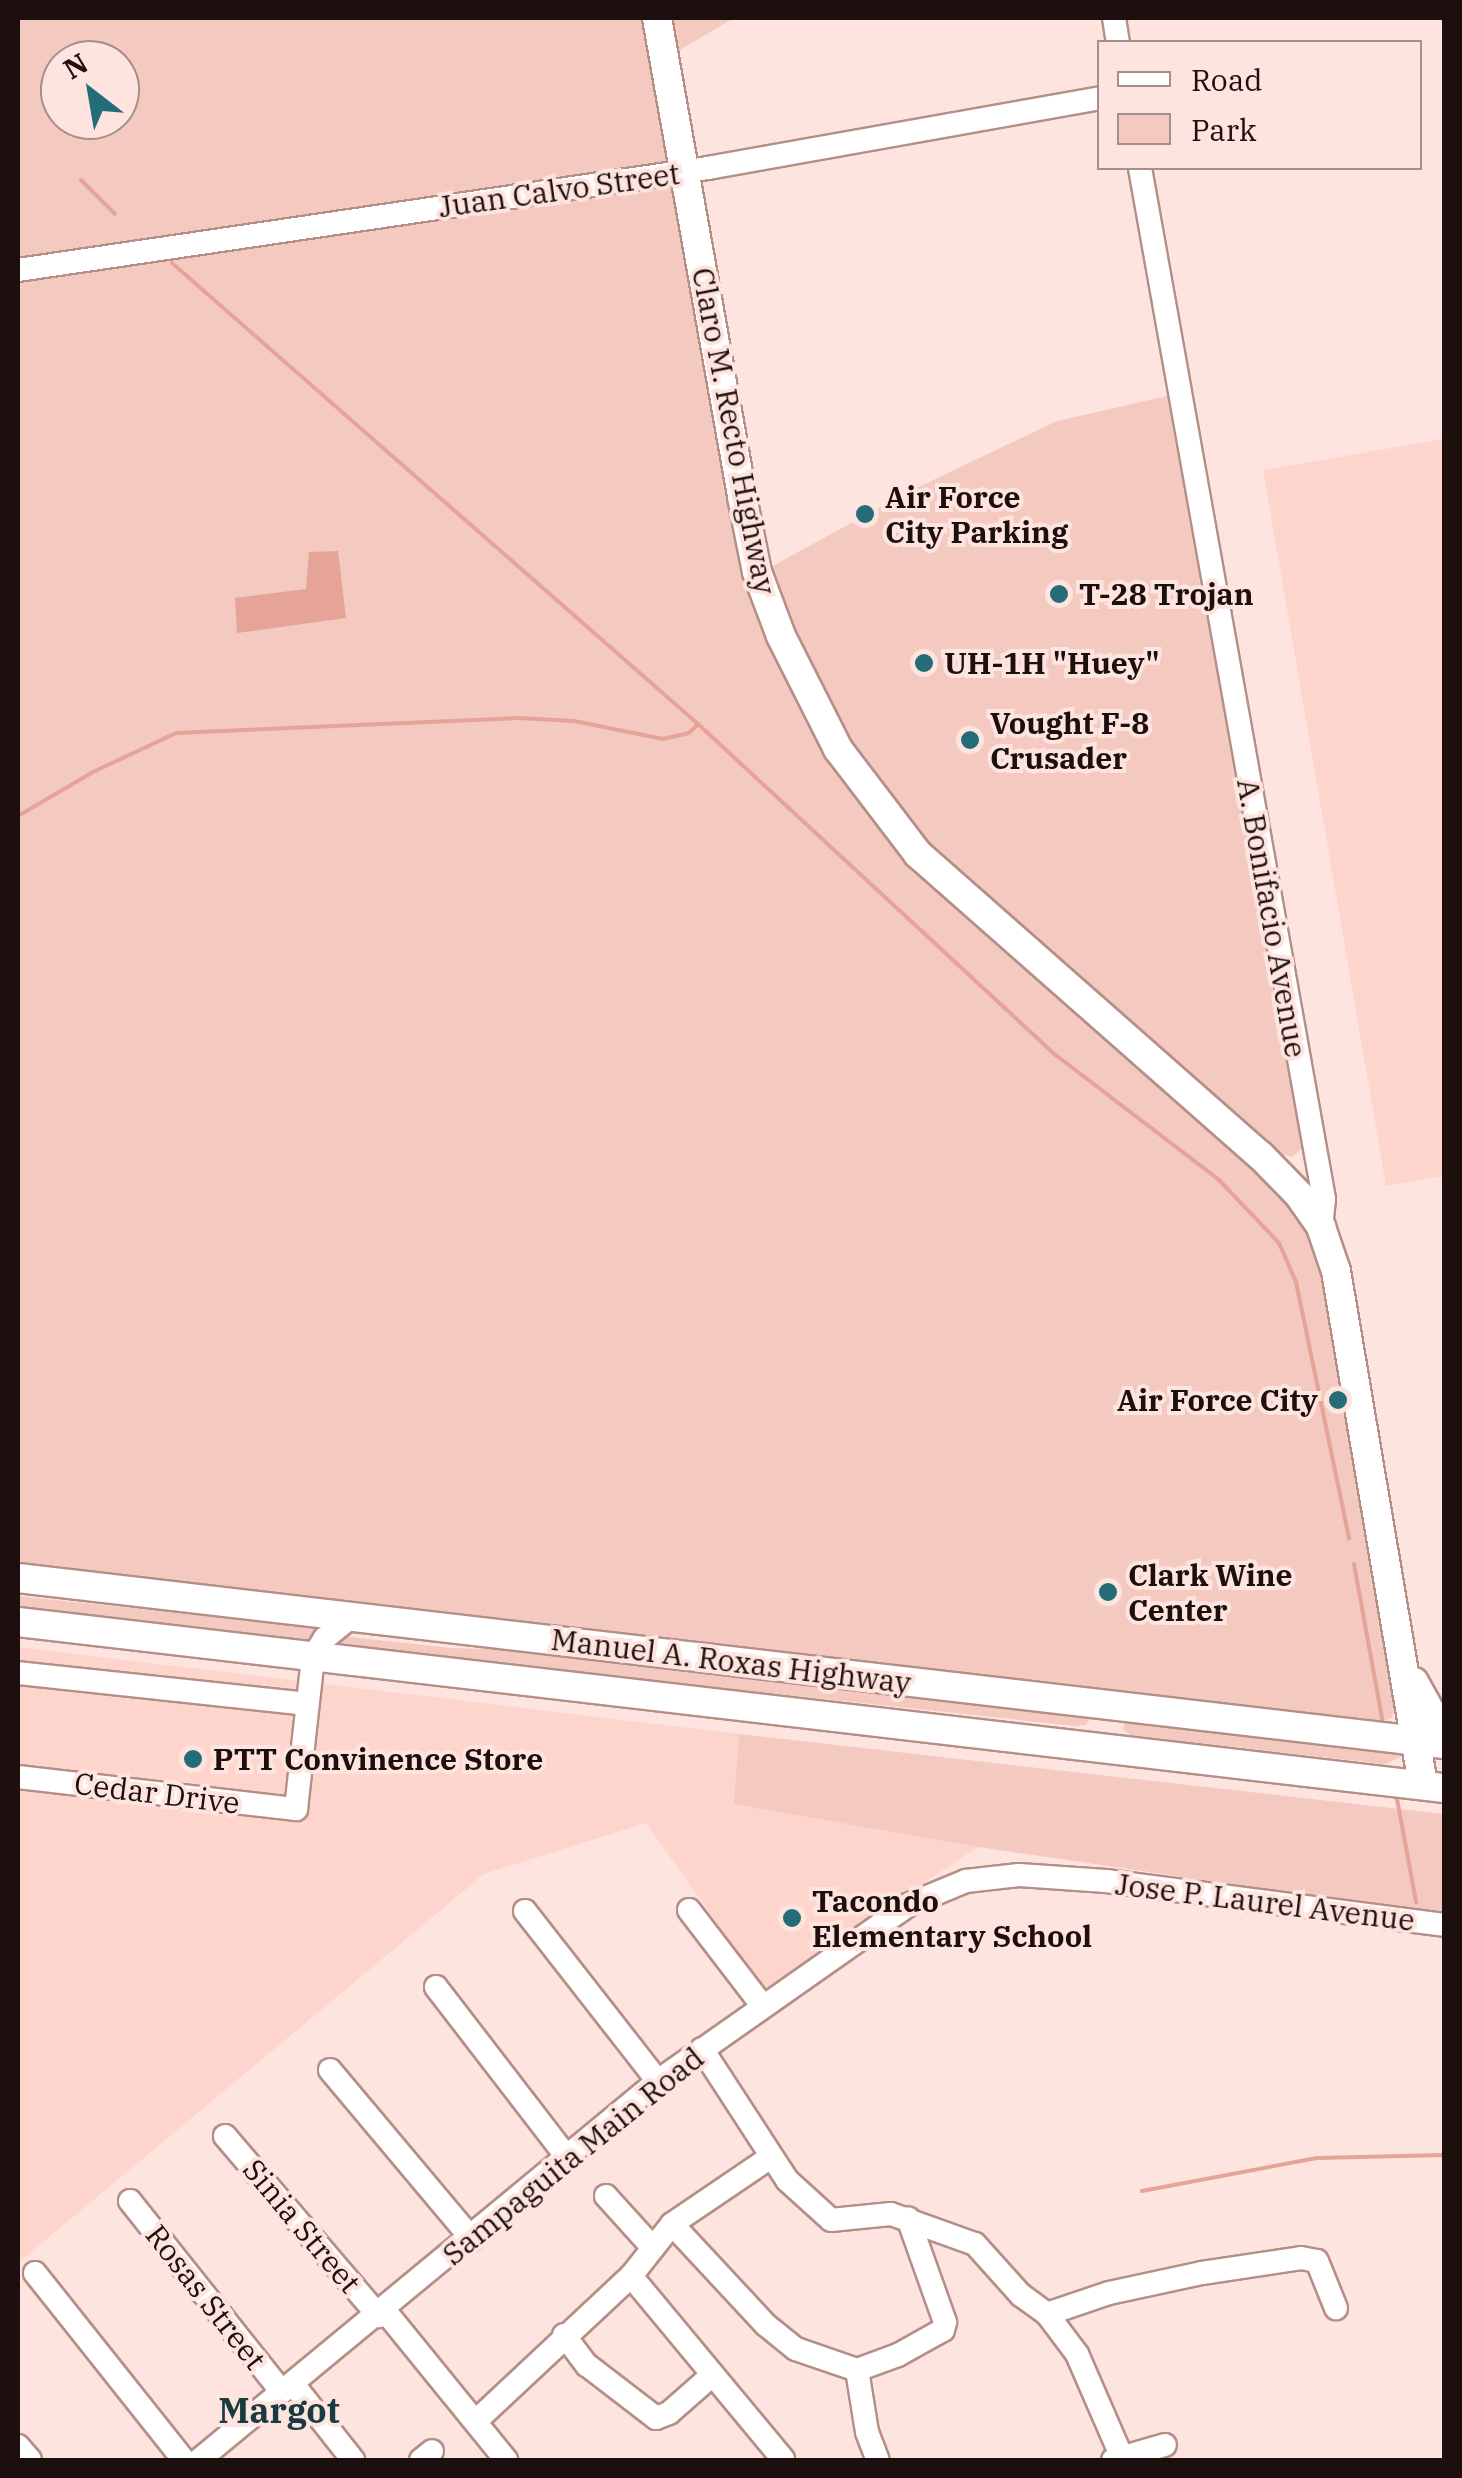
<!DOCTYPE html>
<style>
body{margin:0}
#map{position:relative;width:1462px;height:2478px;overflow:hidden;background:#fee4df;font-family:"IBM Plex Serif",serif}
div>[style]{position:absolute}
.built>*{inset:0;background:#fdd5cd}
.green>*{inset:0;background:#f3c9c0}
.water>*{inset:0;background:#e5a497}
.stream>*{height:4px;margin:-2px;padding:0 2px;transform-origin:2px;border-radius:2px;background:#e5a497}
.roads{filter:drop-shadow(2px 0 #b58f87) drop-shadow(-2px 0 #b58f87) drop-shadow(0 2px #b58f87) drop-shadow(0 -2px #b58f87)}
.minor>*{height:22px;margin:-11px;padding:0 11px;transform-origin:11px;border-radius:11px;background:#fff}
.major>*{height:28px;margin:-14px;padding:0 14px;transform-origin:14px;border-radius:14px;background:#fff}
.dots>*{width:28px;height:28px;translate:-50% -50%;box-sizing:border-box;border:5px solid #fee4df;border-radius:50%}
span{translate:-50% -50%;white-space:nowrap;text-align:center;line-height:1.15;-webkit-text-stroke:8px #fee4df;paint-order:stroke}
.street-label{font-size:30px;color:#1d0f0d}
.poi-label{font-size:30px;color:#1d0f0d;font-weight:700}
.left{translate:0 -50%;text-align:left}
.right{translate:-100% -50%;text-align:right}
.quarter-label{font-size:35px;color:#193a40;font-weight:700}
.frame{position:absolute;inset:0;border:20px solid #1d0f0d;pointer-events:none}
.legend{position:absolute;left:1097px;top:40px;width:325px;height:130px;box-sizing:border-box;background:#fee4df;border:2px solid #a48f8b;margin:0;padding:12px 18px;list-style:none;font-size:30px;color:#1d0f0d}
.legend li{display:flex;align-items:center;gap:20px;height:50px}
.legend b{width:50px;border:2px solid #a48f8b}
.north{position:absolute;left:40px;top:40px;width:100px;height:100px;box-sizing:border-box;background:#fee4df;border:2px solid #a48f8b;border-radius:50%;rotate:329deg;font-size:28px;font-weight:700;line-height:40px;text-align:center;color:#1d0f0d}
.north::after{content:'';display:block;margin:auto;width:35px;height:45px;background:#246c78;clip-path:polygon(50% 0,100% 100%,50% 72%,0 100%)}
</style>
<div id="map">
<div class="built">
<div style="clip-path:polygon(1444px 439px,1444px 1176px,1386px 1186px,1263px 470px)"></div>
<div style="clip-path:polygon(18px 1647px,739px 1734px,735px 1804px,978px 1847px,764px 1989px,646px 1823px,484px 1874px,18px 2263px)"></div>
</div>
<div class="green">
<div style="clip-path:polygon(evenodd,18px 18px,642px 18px,734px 510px,847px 776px,1276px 1184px,1310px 1231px,1324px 1271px,1370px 1571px,1396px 1701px,1392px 1718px,1379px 1722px,18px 1563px,18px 18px,60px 60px,120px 60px,120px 120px,60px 120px,60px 60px)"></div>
<div style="clip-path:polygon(667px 18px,734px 18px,673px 54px)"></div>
<div style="clip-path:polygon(1167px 396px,1302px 1134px,1301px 1149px,1292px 1157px,1272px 1152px,947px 866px,870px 772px,815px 683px,771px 567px,904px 494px,1057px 421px)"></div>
<div style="clip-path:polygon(18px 1596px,306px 1627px,319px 1631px,312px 1644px,18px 1613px)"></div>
<div style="clip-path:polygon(341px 1636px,451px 1648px,523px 1650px,1089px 1715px,1090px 1719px,1086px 1725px,1075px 1726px,342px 1647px,336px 1643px)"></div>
<div style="clip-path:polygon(1125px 1721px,1399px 1751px,1403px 1756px,1385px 1764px,1130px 1735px,1123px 1729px)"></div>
<div style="clip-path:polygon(739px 1734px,1444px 1814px,1444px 1915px,978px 1847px,734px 1804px)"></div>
</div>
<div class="water">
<div style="clip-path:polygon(338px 551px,346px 618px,237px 633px,235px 598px,306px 589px,309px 552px)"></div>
</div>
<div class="stream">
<div style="left:81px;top:180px;width:48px;rotate:45deg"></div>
<div style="left:172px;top:263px;width:699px;rotate:41.23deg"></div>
<div style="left:18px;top:816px;width:89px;rotate:-30.3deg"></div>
<div style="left:95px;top:771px;width:89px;rotate:-25.1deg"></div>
<div style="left:176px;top:733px;width:343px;rotate:-2.5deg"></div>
<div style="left:519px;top:718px;width:55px;rotate:3.1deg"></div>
<div style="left:574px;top:721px;width:91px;rotate:11.4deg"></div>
<div style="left:663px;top:739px;width:27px;rotate:-13deg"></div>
<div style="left:689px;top:733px;width:13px;rotate:-45deg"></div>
<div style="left:698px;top:724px;width:489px;rotate:42.8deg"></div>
<div style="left:1057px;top:1056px;width:204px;rotate:37.4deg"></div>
<div style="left:1219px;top:1180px;width:87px;rotate:46.4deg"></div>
<div style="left:1279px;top:1243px;width:43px;rotate:66.4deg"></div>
<div style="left:1296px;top:1282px;width:262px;rotate:78.3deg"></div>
<div style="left:1354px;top:1564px;width:163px;rotate:79.7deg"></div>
<div style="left:1397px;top:1799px;width:105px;rotate:79.5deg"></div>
<div style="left:1142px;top:2191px;width:178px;rotate:-10.7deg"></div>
<div style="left:1317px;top:2158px;width:127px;rotate:-1.4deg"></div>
</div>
<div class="roads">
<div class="minor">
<div style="left:1114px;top:18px;width:24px;rotate:81deg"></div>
<div style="left:1140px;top:168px;width:1047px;rotate:79.88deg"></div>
<div style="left:1324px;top:1199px;width:28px;rotate:96deg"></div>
<div style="left:18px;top:270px;width:697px;rotate:-8.41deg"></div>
<div style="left:708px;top:168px;width:398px;rotate:-10.1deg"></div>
<div style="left:18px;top:1673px;width:290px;rotate:6.1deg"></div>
<div style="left:18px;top:1777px;width:280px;rotate:6.6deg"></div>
<div style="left:296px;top:1809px;width:153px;rotate:-83.6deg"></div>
<div style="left:313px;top:1657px;width:22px;rotate:-58deg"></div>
<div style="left:325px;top:1638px;width:33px;rotate:-39deg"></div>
<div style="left:689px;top:1910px;width:120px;rotate:52.5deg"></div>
<div style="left:525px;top:1911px;width:216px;rotate:52deg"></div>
<div style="left:436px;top:1987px;width:215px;rotate:52.4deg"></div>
<div style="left:702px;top:2049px;width:156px;rotate:57deg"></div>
<div style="left:787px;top:2180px;width:59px;rotate:42.3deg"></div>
<div style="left:831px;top:2220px;width:60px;rotate:-5.7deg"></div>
<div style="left:891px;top:2214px;width:89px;rotate:19.7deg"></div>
<div style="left:975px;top:2244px;width:69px;rotate:48deg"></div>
<div style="left:1021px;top:2295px;width:32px;rotate:36deg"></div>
<div style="left:1047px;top:2314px;width:50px;rotate:53.1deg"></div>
<div style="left:1077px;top:2354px;width:110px;rotate:66.5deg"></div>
<div style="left:330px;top:2070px;width:221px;rotate:50deg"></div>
<div style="left:225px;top:2136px;width:237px;rotate:49.5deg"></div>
<div style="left:606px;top:2196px;width:70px;rotate:47.9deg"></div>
<div style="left:130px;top:2201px;width:244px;rotate:51.5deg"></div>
<div style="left:672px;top:2224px;width:138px;rotate:47.1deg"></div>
<div style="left:766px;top:2325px;width:38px;rotate:39deg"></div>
<div style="left:796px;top:2349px;width:65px;rotate:19deg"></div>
<div style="left:857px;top:2370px;width:44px;rotate:-20.1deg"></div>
<div style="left:898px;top:2355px;width:51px;rotate:-29.1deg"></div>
<div style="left:943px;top:2330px;width:8px;rotate:-76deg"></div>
<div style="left:945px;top:2322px;width:110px;rotate:-109.6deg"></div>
<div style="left:35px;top:2273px;width:239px;rotate:51.5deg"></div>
<div style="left:631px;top:2276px;width:238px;rotate:50.3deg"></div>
<div style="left:385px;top:2311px;width:192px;rotate:50.9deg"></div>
<div style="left:1047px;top:2314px;width:65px;rotate:-18.7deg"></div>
<div style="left:1109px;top:2293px;width:95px;rotate:-12.1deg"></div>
<div style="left:1202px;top:2273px;width:100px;rotate:-8.6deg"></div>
<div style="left:1301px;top:2258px;width:16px;rotate:11deg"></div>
<div style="left:1317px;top:2261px;width:51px;rotate:68deg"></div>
<div style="left:564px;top:2335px;width:38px;rotate:53deg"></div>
<div style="left:587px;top:2365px;width:87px;rotate:37.5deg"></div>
<div style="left:656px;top:2418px;width:14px;rotate:-21deg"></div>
<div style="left:669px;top:2413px;width:55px;rotate:-41.3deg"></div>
<div style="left:857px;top:2370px;width:63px;rotate:80.8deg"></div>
<div style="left:867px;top:2432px;width:30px;rotate:69deg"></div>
<div style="left:293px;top:2384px;width:97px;rotate:51.7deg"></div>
<div style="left:476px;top:2421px;width:212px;rotate:-43.1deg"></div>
<div style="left:631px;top:2276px;width:66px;rotate:-51.7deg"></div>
<div style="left:672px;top:2224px;width:120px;rotate:-34.1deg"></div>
<div style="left:18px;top:2446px;width:18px;rotate:49deg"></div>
<div style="left:199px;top:2460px;width:595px;rotate:-39.55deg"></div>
<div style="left:658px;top:2081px;width:306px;rotate:-35.1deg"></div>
<div style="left:908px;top:1905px;width:63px;rotate:-22.5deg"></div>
<div style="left:966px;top:1881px;width:53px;rotate:-6.5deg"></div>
<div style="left:1019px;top:1875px;width:87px;rotate:3.9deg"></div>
<div style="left:1106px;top:1881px;width:341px;rotate:7.4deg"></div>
<div style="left:421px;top:2460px;width:14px;rotate:-39deg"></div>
<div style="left:1113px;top:2460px;width:54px;rotate:-16.1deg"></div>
</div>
<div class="major">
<div style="left:657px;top:18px;width:486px;rotate:79.9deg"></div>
<div style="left:742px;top:497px;width:76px;rotate:78.7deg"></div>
<div style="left:757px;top:572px;width:68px;rotate:69.4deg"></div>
<div style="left:781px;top:636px;width:127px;rotate:63.2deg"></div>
<div style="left:838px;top:749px;width:132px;rotate:52.7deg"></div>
<div style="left:918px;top:854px;width:456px;rotate:41.4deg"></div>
<div style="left:1260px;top:1155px;width:56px;rotate:45.7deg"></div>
<div style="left:1299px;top:1195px;width:39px;rotate:55deg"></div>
<div style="left:1321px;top:1227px;width:46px;rotate:71.2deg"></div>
<div style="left:1336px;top:1271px;width:521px;rotate:80.39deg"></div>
<div style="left:18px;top:1578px;width:1436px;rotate:6.64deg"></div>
<div style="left:18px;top:1622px;width:1436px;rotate:6.64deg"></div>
<div style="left:1414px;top:1682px;width:37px;rotate:61deg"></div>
<div style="left:1432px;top:1714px;width:17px;rotate:45deg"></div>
</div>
</div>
<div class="dots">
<div style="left:865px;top:514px;background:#246c78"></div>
<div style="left:1059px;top:594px;background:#246c78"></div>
<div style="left:924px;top:663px;background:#246c78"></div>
<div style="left:970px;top:740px;background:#246c78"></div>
<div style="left:1338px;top:1400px;background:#246c78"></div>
<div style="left:1108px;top:1592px;background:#246c78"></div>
<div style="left:193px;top:1759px;background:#246c78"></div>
<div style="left:792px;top:1918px;background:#246c78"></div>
</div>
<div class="street-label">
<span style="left:559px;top:190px;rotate:-8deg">Juan Calvo Street</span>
<span style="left:734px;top:431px;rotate:79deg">Claro M. Recto Highway</span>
<span style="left:1272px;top:918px;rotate:80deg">A. Bonifacio Avenue</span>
<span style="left:731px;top:1661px;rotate:7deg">Manuel A. Roxas Highway</span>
<span style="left:157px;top:1793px;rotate:7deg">Cedar Drive</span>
<span style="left:1265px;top:1902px;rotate:7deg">Jose P. Laurel Avenue</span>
<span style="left:573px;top:2156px;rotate:-39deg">Sampaguita Main Road</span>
<span style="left:302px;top:2226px;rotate:50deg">Sinia Street</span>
<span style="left:206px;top:2297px;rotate:52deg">Rosas Street</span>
</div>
<div class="poi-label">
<span class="left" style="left:885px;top:514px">Air Force<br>City Parking</span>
<span class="left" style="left:1079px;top:594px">T-28 Trojan</span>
<span class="left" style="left:944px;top:663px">UH-1H "Huey"</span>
<span class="left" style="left:990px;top:740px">Vought F-8<br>Crusader</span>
<span class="right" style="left:1318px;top:1400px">Air Force City</span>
<span class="left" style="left:1128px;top:1592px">Clark Wine<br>Center</span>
<span class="left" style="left:213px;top:1759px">PTT Convinence Store</span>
<span class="left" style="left:812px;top:1918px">Tacondo<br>Elementary School</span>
</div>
<div class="quarter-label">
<span style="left:279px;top:2410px">Margot</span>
</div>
<div class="frame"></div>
<ul class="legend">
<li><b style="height:12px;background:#fff"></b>Road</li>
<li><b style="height:28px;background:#f3c9c0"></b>Park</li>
</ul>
<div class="north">N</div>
</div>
